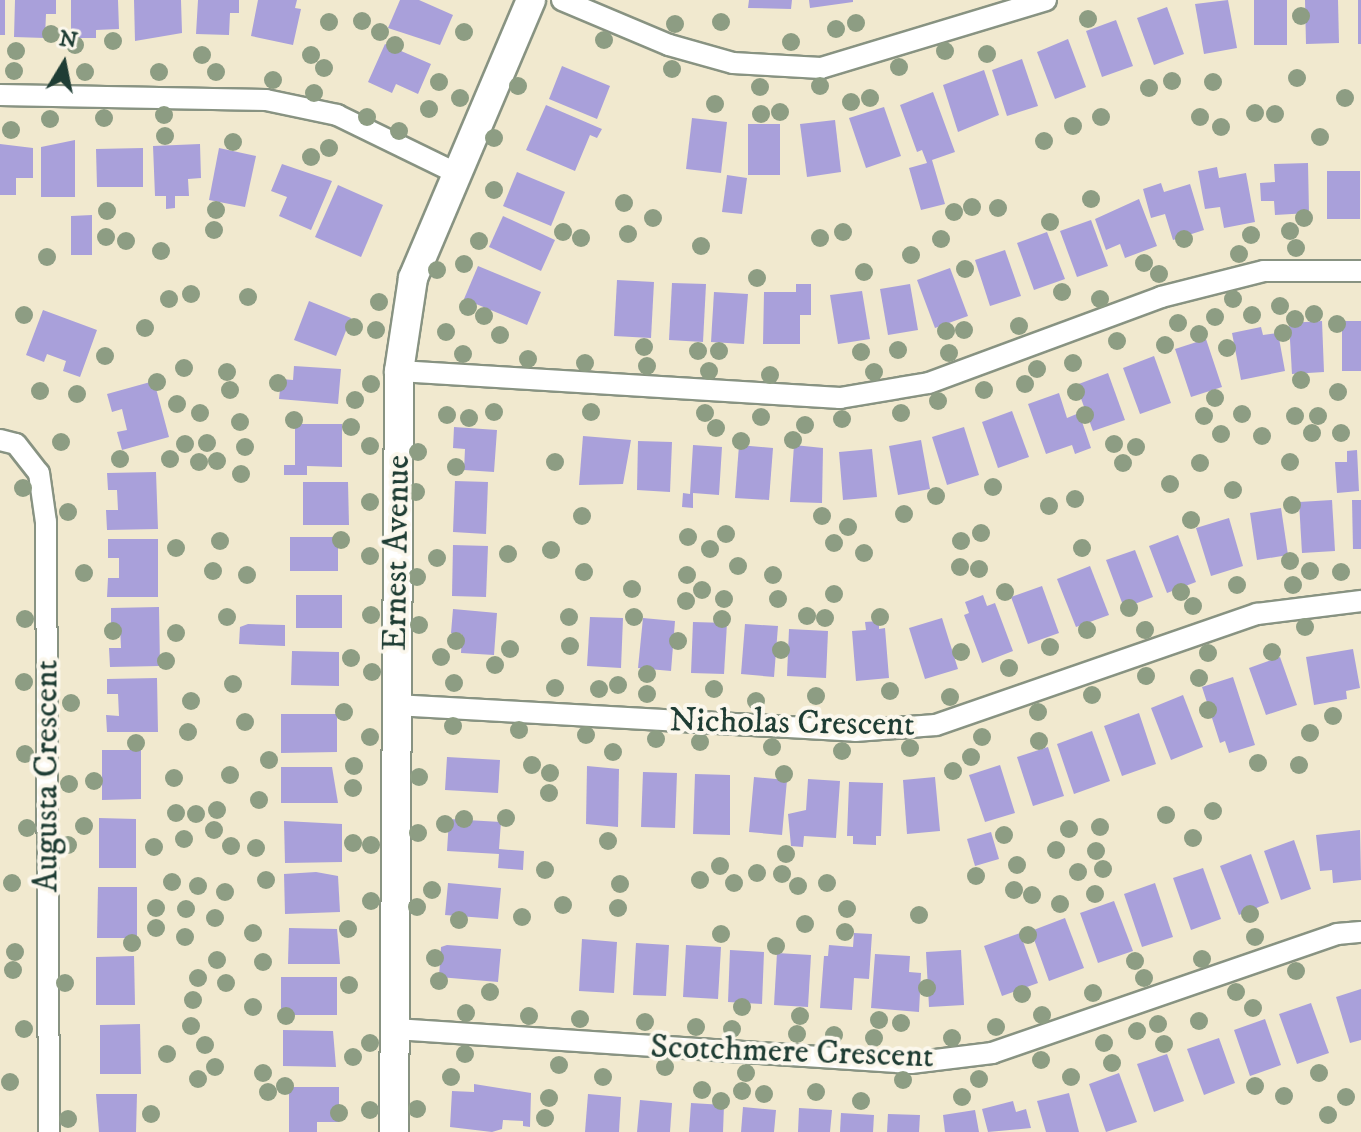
<!DOCTYPE html>
<style>
body{margin:0}
#map{position:relative;width:1361px;height:1132px;overflow:hidden;background:#f1e9cf;font-family:"IM FELL DW Pica",serif}
div>[style]{position:absolute}
.building>*{inset:0;background:#a9a0da}
.roads{filter:drop-shadow(2px 0 #889382) drop-shadow(-2px 0 #889382) drop-shadow(0 2px #889382) drop-shadow(0 -2px #889382)}
.street>*{height:20px;margin:-10px;padding:0 10px;transform-origin:10px;border-radius:10px;background:#fff}
.secondary>*{height:28px;margin:-14px;padding:0 14px;transform-origin:14px;border-radius:14px;background:#fff}
.trees>*{width:18px;height:18px;margin:-9px;border-radius:50%;background:#8d9d83}
span{translate:-50% -50%;white-space:nowrap;text-align:center;line-height:1.15;-webkit-text-stroke:8px #fbf7ec;paint-order:stroke}
.street-label{font-size:34px;color:#1f3d34}
.north{position:absolute;left:24px;top:24px;width:80px;height:80px;-webkit-text-stroke:6px #fbf7ec;paint-order:stroke;rotate:10deg;font-size:22px;font-weight:700;line-height:32px;text-align:center;color:#1f3d34}
.north::after{content:'';display:block;margin:auto;width:28px;height:36px;background:#1f3d34;clip-path:polygon(50% 0,100% 100%,50% 72%,0 100%)}
</style>
<div id="map">
<div class="building">
<div style="clip-path:polygon(0 0,5px 0,5px 35px,0 35px)"></div>
<div style="clip-path:polygon(15px 0,56px 0,56px 14px,46px 14px,45px 38px,14px 37px)"></div>
<div style="clip-path:polygon(71px 0,118px 0,119px 29px,96px 30px,96px 38px,71px 38px)"></div>
<div style="clip-path:polygon(134px 0,181px 0,182px 33px,135px 41px)"></div>
<div style="clip-path:polygon(198px 0,239px 0,239px 13px,230px 13px,229px 35px,196px 34px)"></div>
<div style="clip-path:polygon(258px 0,297px 0,295px 8px,301px 9px,293px 45px,251px 36px)"></div>
<div style="clip-path:polygon(400px 0,419px 0,453px 15px,440px 45px,388px 28px)"></div>
<div style="clip-path:polygon(749px 0,792px 0,791px 9px,748px 8px)"></div>
<div style="clip-path:polygon(809px 0,853px 0,853px 2px,810px 8px)"></div>
<div style="clip-path:polygon(1228px 0,1237px 48px,1204px 54px,1195px 4px)"></div>
<div style="clip-path:polygon(1254px 0,1287px 0,1287px 45px,1254px 45px)"></div>
<div style="clip-path:polygon(1305px 0,1338px 0,1339px 43px,1306px 44px)"></div>
<div style="clip-path:polygon(1358px 0,1361px 0,1361px 44px,1358px 44px)"></div>
<div style="clip-path:polygon(1167px 7px,1184px 54px,1154px 65px,1137px 18px)"></div>
<div style="clip-path:polygon(1116px 20px,1133px 66px,1102px 77px,1086px 31px)"></div>
<div style="clip-path:polygon(1068px 39px,1086px 87px,1055px 99px,1037px 52px)"></div>
<div style="clip-path:polygon(385px 44px,431px 64px,418px 94px,396px 84px,392px 93px,368px 82px)"></div>
<div style="clip-path:polygon(1022px 59px,1038px 106px,1007px 116px,992px 70px)"></div>
<div style="clip-path:polygon(562px 66px,610px 86px,597px 119px,549px 99px)"></div>
<div style="clip-path:polygon(984px 70px,999px 115px,958px 132px,943px 85px)"></div>
<div style="clip-path:polygon(933px 92px,955px 152px,932px 160px,945px 204px,921px 210px,909px 168px,927px 163px,922px 150px,917px 152px,900px 105px)"></div>
<div style="clip-path:polygon(546px 105px,602px 129px,597px 138px,590px 135px,575px 171px,526px 150px)"></div>
<div style="clip-path:polygon(884px 107px,901px 156px,866px 168px,849px 118px)"></div>
<div style="clip-path:polygon(692px 118px,727px 122px,721px 173px,686px 169px)"></div>
<div style="clip-path:polygon(835px 120px,841px 172px,807px 177px,800px 124px)"></div>
<div style="clip-path:polygon(748px 124px,780px 124px,780px 175px,748px 175px)"></div>
<div style="clip-path:polygon(75px 140px,75px 197px,41px 197px,41px 147px)"></div>
<div style="clip-path:polygon(0 144px,33px 148px,33px 178px,16px 178px,16px 195px,0 195px)"></div>
<div style="clip-path:polygon(200px 144px,201px 178px,188px 179px,189px 196px,175px 196px,175px 208px,166px 209px,166px 196px,155px 196px,153px 146px)"></div>
<div style="clip-path:polygon(143px 148px,143px 187px,97px 187px,96px 149px)"></div>
<div style="clip-path:polygon(219px 148px,256px 156px,245px 207px,209px 200px)"></div>
<div style="clip-path:polygon(1308px 163px,1309px 213px,1275px 215px,1274px 201px,1261px 201px,1260px 183px,1275px 182px,1274px 164px)"></div>
<div style="clip-path:polygon(282px 164px,332px 181px,311px 230px,279px 216px,287px 197px,271px 191px)"></div>
<div style="clip-path:polygon(1217px 167px,1219px 178px,1246px 173px,1255px 222px,1224px 228px,1220px 207px,1205px 209px,1198px 171px)"></div>
<div style="clip-path:polygon(1327px 171px,1360px 171px,1360px 219px,1327px 219px)"></div>
<div style="clip-path:polygon(517px 172px,565px 192px,551px 226px,503px 206px)"></div>
<div style="clip-path:polygon(727px 175px,747px 178px,742px 214px,722px 212px)"></div>
<div style="clip-path:polygon(1161px 183px,1164px 192px,1190px 184px,1204px 230px,1173px 240px,1165px 214px,1151px 218px,1143px 189px)"></div>
<div style="clip-path:polygon(338px 185px,383px 205px,361px 257px,315px 237px)"></div>
<div style="clip-path:polygon(1139px 199px,1157px 246px,1125px 258px,1120px 244px,1106px 250px,1095px 219px)"></div>
<div style="clip-path:polygon(92px 215px,92px 255px,71px 255px,71px 216px)"></div>
<div style="clip-path:polygon(503px 216px,555px 240px,541px 271px,489px 247px)"></div>
<div style="clip-path:polygon(1091px 220px,1108px 266px,1077px 277px,1060px 231px)"></div>
<div style="clip-path:polygon(1047px 232px,1065px 279px,1034px 290px,1017px 243px)"></div>
<div style="clip-path:polygon(1005px 250px,1021px 296px,990px 306px,975px 260px)"></div>
<div style="clip-path:polygon(478px 266px,541px 292px,527px 325px,464px 299px)"></div>
<div style="clip-path:polygon(950px 268px,968px 316px,935px 328px,917px 280px)"></div>
<div style="clip-path:polygon(617px 280px,654px 282px,651px 338px,614px 336px)"></div>
<div style="clip-path:polygon(672px 283px,706px 284px,703px 342px,669px 340px)"></div>
<div style="clip-path:polygon(796px 284px,811px 284px,811px 315px,800px 315px,800px 344px,763px 344px,764px 292px,796px 292px)"></div>
<div style="clip-path:polygon(910px 284px,918px 330px,888px 335px,880px 289px)"></div>
<div style="clip-path:polygon(862px 291px,870px 339px,838px 344px,830px 295px)"></div>
<div style="clip-path:polygon(714px 292px,748px 294px,744px 344px,711px 342px)"></div>
<div style="clip-path:polygon(309px 301px,351px 318px,336px 356px,294px 340px)"></div>
<div style="clip-path:polygon(43px 310px,97px 330px,80px 377px,63px 371px,66px 361px,47px 354px,44px 362px,26px 355px)"></div>
<div style="clip-path:polygon(1322px 321px,1324px 372px,1292px 374px,1289px 323px)"></div>
<div style="clip-path:polygon(1342px 321px,1361px 321px,1361px 371px,1342px 371px)"></div>
<div style="clip-path:polygon(1261px 327px,1263px 335px,1278px 333px,1285px 371px,1241px 380px,1232px 333px)"></div>
<div style="clip-path:polygon(1206px 339px,1222px 387px,1191px 397px,1175px 349px)"></div>
<div style="clip-path:polygon(1154px 356px,1171px 403px,1140px 414px,1123px 368px)"></div>
<div style="clip-path:polygon(294px 366px,341px 369px,338px 404px,279px 399px,281px 379px,293px 380px)"></div>
<div style="clip-path:polygon(1108px 373px,1125px 420px,1093px 431px,1076px 385px)"></div>
<div style="clip-path:polygon(154px 381px,169px 437px,122px 450px,117px 432px,127px 430px,122px 409px,112px 412px,107px 394px)"></div>
<div style="clip-path:polygon(1059px 393px,1067px 418px,1079px 413px,1091px 448px,1075px 454px,1072px 445px,1046px 454px,1028px 404px)"></div>
<div style="clip-path:polygon(1012px 411px,1029px 457px,998px 468px,982px 422px)"></div>
<div style="clip-path:polygon(295px 424px,342px 424px,342px 467px,307px 466px,307px 475px,284px 475px,284px 465px,295px 465px)"></div>
<div style="clip-path:polygon(454px 427px,497px 430px,494px 472px,464px 470px,465px 449px,453px 448px)"></div>
<div style="clip-path:polygon(964px 427px,979px 475px,947px 485px,932px 437px)"></div>
<div style="clip-path:polygon(583px 436px,631px 440px,623px 484px,579px 485px)"></div>
<div style="clip-path:polygon(921px 440px,930px 489px,898px 495px,889px 446px)"></div>
<div style="clip-path:polygon(638px 441px,672px 442px,670px 492px,637px 490px)"></div>
<div style="clip-path:polygon(693px 445px,722px 447px,719px 495px,693px 493px,693px 508px,682px 507px,683px 493px,690px 494px)"></div>
<div style="clip-path:polygon(739px 445px,773px 448px,769px 500px,735px 498px)"></div>
<div style="clip-path:polygon(794px 445px,823px 448px,822px 503px,790px 502px)"></div>
<div style="clip-path:polygon(872px 449px,877px 497px,843px 500px,839px 452px)"></div>
<div style="clip-path:polygon(1357px 450px,1359px 491px,1337px 493px,1335px 462px,1347px 462px,1347px 451px)"></div>
<div style="clip-path:polygon(156px 472px,158px 529px,107px 530px,106px 510px,118px 510px,117px 490px,108px 490px,107px 473px)"></div>
<div style="clip-path:polygon(455px 481px,488px 482px,486px 534px,453px 532px)"></div>
<div style="clip-path:polygon(303px 482px,348px 482px,349px 525px,303px 525px)"></div>
<div style="clip-path:polygon(1332px 500px,1335px 551px,1302px 553px,1299px 502px)"></div>
<div style="clip-path:polygon(1352px 500px,1361px 500px,1361px 549px,1353px 549px)"></div>
<div style="clip-path:polygon(1281px 508px,1288px 555px,1257px 560px,1250px 513px)"></div>
<div style="clip-path:polygon(1229px 518px,1243px 566px,1211px 576px,1196px 528px)"></div>
<div style="clip-path:polygon(1178px 535px,1196px 582px,1167px 593px,1149px 546px)"></div>
<div style="clip-path:polygon(290px 537px,338px 537px,338px 571px,290px 571px)"></div>
<div style="clip-path:polygon(108px 539px,158px 539px,158px 597px,107px 597px,108px 578px,119px 578px,119px 558px,108px 558px)"></div>
<div style="clip-path:polygon(453px 545px,488px 546px,486px 597px,452px 596px)"></div>
<div style="clip-path:polygon(1135px 550px,1153px 597px,1124px 608px,1106px 560px)"></div>
<div style="clip-path:polygon(1090px 566px,1109px 615px,1076px 627px,1057px 579px)"></div>
<div style="clip-path:polygon(1042px 586px,1059px 633px,1028px 644px,1011px 597px)"></div>
<div style="clip-path:polygon(296px 595px,342px 595px,342px 628px,296px 628px)"></div>
<div style="clip-path:polygon(983px 595px,987px 606px,995px 603px,1013px 651px,982px 663px,964px 615px,969px 613px,965px 602px)"></div>
<div style="clip-path:polygon(159px 607px,160px 666px,110px 667px,109px 648px,121px 648px,120px 626px,111px 627px,111px 608px)"></div>
<div style="clip-path:polygon(453px 609px,497px 613px,494px 655px,461px 653px,462px 634px,451px 633px)"></div>
<div style="clip-path:polygon(590px 617px,623px 618px,621px 668px,587px 666px)"></div>
<div style="clip-path:polygon(643px 618px,675px 621px,671px 671px,638px 668px)"></div>
<div style="clip-path:polygon(942px 618px,958px 669px,925px 679px,909px 628px)"></div>
<div style="clip-path:polygon(879px 621px,879px 629px,885px 628px,889px 678px,856px 681px,852px 631px,866px 630px,865px 622px)"></div>
<div style="clip-path:polygon(693px 622px,727px 623px,724px 674px,691px 673px)"></div>
<div style="clip-path:polygon(248px 624px,285px 625px,285px 646px,239px 644px,240px 627px)"></div>
<div style="clip-path:polygon(745px 624px,778px 626px,774px 677px,741px 674px)"></div>
<div style="clip-path:polygon(789px 629px,828px 631px,826px 678px,787px 676px)"></div>
<div style="clip-path:polygon(1353px 649px,1360px 688px,1346px 691px,1347px 699px,1314px 705px,1306px 657px)"></div>
<div style="clip-path:polygon(292px 651px,339px 652px,339px 686px,291px 685px)"></div>
<div style="clip-path:polygon(1280px 657px,1297px 705px,1266px 715px,1249px 668px)"></div>
<div style="clip-path:polygon(1233px 677px,1255px 745px,1229px 753px,1225px 741px,1220px 743px,1202px 687px)"></div>
<div style="clip-path:polygon(157px 678px,158px 732px,107px 732px,106px 715px,119px 716px,118px 694px,107px 694px,107px 679px)"></div>
<div style="clip-path:polygon(1183px 695px,1203px 747px,1171px 760px,1151px 708px)"></div>
<div style="clip-path:polygon(1139px 713px,1156px 764px,1122px 776px,1104px 726px)"></div>
<div style="clip-path:polygon(281px 714px,337px 714px,337px 752px,281px 753px)"></div>
<div style="clip-path:polygon(1092px 731px,1110px 781px,1074px 794px,1057px 744px)"></div>
<div style="clip-path:polygon(1048px 747px,1064px 796px,1033px 806px,1017px 757px)"></div>
<div style="clip-path:polygon(102px 750px,141px 750px,141px 799px,102px 800px)"></div>
<div style="clip-path:polygon(447px 757px,500px 760px,498px 793px,445px 790px)"></div>
<div style="clip-path:polygon(1000px 765px,1015px 813px,985px 822px,969px 775px)"></div>
<div style="clip-path:polygon(587px 766px,619px 769px,618px 827px,586px 824px)"></div>
<div style="clip-path:polygon(281px 767px,332px 767px,338px 803px,281px 803px)"></div>
<div style="clip-path:polygon(643px 772px,677px 773px,675px 828px,641px 827px)"></div>
<div style="clip-path:polygon(695px 774px,730px 775px,730px 835px,693px 834px)"></div>
<div style="clip-path:polygon(754px 777px,787px 780px,782px 835px,749px 832px)"></div>
<div style="clip-path:polygon(935px 777px,940px 831px,907px 834px,903px 780px)"></div>
<div style="clip-path:polygon(808px 779px,840px 781px,836px 838px,804px 836px,803px 847px,791px 846px,788px 814px,806px 810px)"></div>
<div style="clip-path:polygon(849px 782px,883px 783px,881px 836px,876px 836px,876px 845px,853px 844px,853px 836px,847px 836px)"></div>
<div style="clip-path:polygon(99px 818px,136px 819px,136px 868px,99px 868px)"></div>
<div style="clip-path:polygon(449px 819px,501px 822px,499px 849px,524px 851px,523px 870px,498px 868px,499px 854px,447px 851px)"></div>
<div style="clip-path:polygon(284px 821px,342px 824px,342px 862px,285px 863px)"></div>
<div style="clip-path:polygon(1360px 830px,1361px 880px,1333px 883px,1332px 870px,1320px 871px,1316px 835px)"></div>
<div style="clip-path:polygon(991px 832px,999px 859px,975px 866px,967px 839px)"></div>
<div style="clip-path:polygon(1294px 840px,1311px 889px,1281px 900px,1264px 851px)"></div>
<div style="clip-path:polygon(1251px 854px,1269px 903px,1239px 915px,1220px 866px)"></div>
<div style="clip-path:polygon(1203px 868px,1221px 919px,1191px 930px,1173px 878px)"></div>
<div style="clip-path:polygon(316px 872px,338px 876px,340px 912px,285px 914px,284px 874px)"></div>
<div style="clip-path:polygon(448px 883px,501px 888px,498px 919px,445px 915px)"></div>
<div style="clip-path:polygon(1155px 883px,1173px 937px,1142px 947px,1124px 894px)"></div>
<div style="clip-path:polygon(98px 887px,137px 887px,137px 938px,97px 938px)"></div>
<div style="clip-path:polygon(1114px 901px,1133px 951px,1098px 963px,1080px 913px)"></div>
<div style="clip-path:polygon(1065px 918px,1084px 968px,1049px 981px,1031px 931px)"></div>
<div style="clip-path:polygon(289px 928px,337px 929px,340px 964px,288px 964px)"></div>
<div style="clip-path:polygon(854px 933px,872px 934px,869px 979px,854px 978px,852px 1010px,820px 1008px,824px 956px,828px 956px,829px 945px,853px 947px)"></div>
<div style="clip-path:polygon(1020px 933px,1038px 983px,1002px 996px,984px 946px)"></div>
<div style="clip-path:polygon(582px 939px,617px 942px,614px 993px,579px 991px)"></div>
<div style="clip-path:polygon(636px 943px,669px 945px,666px 996px,633px 995px)"></div>
<div style="clip-path:polygon(447px 945px,501px 949px,498px 982px,439px 977px,441px 947px)"></div>
<div style="clip-path:polygon(686px 945px,721px 947px,718px 999px,683px 997px)"></div>
<div style="clip-path:polygon(730px 950px,764px 952px,762px 1004px,728px 1002px)"></div>
<div style="clip-path:polygon(961px 950px,964px 1005px,929px 1007px,926px 952px)"></div>
<div style="clip-path:polygon(777px 953px,811px 955px,808px 1007px,774px 1005px)"></div>
<div style="clip-path:polygon(875px 954px,910px 956px,909px 972px,921px 973px,919px 1012px,871px 1008px)"></div>
<div style="clip-path:polygon(134px 956px,135px 1005px,96px 1005px,96px 957px)"></div>
<div style="clip-path:polygon(281px 977px,337px 977px,337px 1015px,281px 1015px)"></div>
<div style="clip-path:polygon(1361px 989px,1361px 1040px,1350px 1043px,1336px 997px)"></div>
<div style="clip-path:polygon(1311px 1003px,1329px 1053px,1297px 1064px,1279px 1014px)"></div>
<div style="clip-path:polygon(1265px 1019px,1281px 1065px,1250px 1076px,1234px 1030px)"></div>
<div style="clip-path:polygon(140px 1024px,141px 1074px,100px 1074px,100px 1025px)"></div>
<div style="clip-path:polygon(283px 1030px,333px 1031px,336px 1067px,283px 1066px)"></div>
<div style="clip-path:polygon(1219px 1038px,1235px 1083px,1204px 1095px,1187px 1049px)"></div>
<div style="clip-path:polygon(1167px 1054px,1184px 1101px,1154px 1112px,1137px 1064px)"></div>
<div style="clip-path:polygon(1119px 1073px,1137px 1122px,1106px 1132px,1089px 1084px)"></div>
<div style="clip-path:polygon(474px 1084px,531px 1093px,530px 1127px,523px 1126px,523px 1121px,503px 1120px,502px 1129px,492px 1132px,450px 1127px,452px 1091px,474px 1092px)"></div>
<div style="clip-path:polygon(289px 1087px,339px 1087px,339px 1122px,317px 1122px,317px 1132px,289px 1132px)"></div>
<div style="clip-path:polygon(1069px 1093px,1079px 1132px,1046px 1132px,1037px 1101px)"></div>
<div style="clip-path:polygon(96px 1094px,137px 1094px,136px 1132px,99px 1132px)"></div>
<div style="clip-path:polygon(588px 1094px,621px 1097px,619px 1132px,585px 1132px)"></div>
<div style="clip-path:polygon(640px 1100px,672px 1103px,670px 1132px,637px 1132px)"></div>
<div style="clip-path:polygon(1013px 1101px,1016px 1112px,1026px 1109px,1031px 1128px,988px 1132px,982px 1109px)"></div>
<div style="clip-path:polygon(691px 1103px,724px 1105px,723px 1132px,689px 1132px)"></div>
<div style="clip-path:polygon(743px 1107px,776px 1110px,774px 1132px,741px 1132px)"></div>
<div style="clip-path:polygon(799px 1108px,832px 1110px,830px 1132px,798px 1132px)"></div>
<div style="clip-path:polygon(975px 1110px,979px 1132px,945px 1132px,943px 1115px)"></div>
<div style="clip-path:polygon(841px 1113px,874px 1115px,873px 1132px,840px 1132px)"></div>
<div style="clip-path:polygon(888px 1114px,920px 1115px,919px 1132px,887px 1132px)"></div>
</div>
<div class="roads">
<div class="street">
<div style="left:562px;top:0;width:116px;rotate:22.8deg"></div>
<div style="left:669px;top:45px;width:66px;rotate:15.7deg"></div>
<div style="left:733px;top:63px;width:88px;rotate:3.3deg"></div>
<div style="left:821px;top:68px;width:235px;rotate:-16.8deg"></div>
<div style="left:0;top:95px;width:266px;rotate:1.1deg"></div>
<div style="left:266px;top:100px;width:73px;rotate:11.9deg"></div>
<div style="left:337px;top:115px;width:130px;rotate:26deg"></div>
<div style="left:399px;top:371px;width:442px;rotate:3.5deg"></div>
<div style="left:840px;top:398px;width:90px;rotate:-9.6deg"></div>
<div style="left:929px;top:383px;width:247px;rotate:-20.3deg"></div>
<div style="left:1161px;top:297px;width:106px;rotate:-14.2deg"></div>
<div style="left:1264px;top:271px;width:97px"></div>
<div style="left:0;top:440px;width:16px;rotate:14deg"></div>
<div style="left:16px;top:444px;width:37px;rotate:52deg"></div>
<div style="left:39px;top:473px;width:49px;rotate:81.9deg"></div>
<div style="left:46px;top:522px;width:610px;rotate:89.72deg"></div>
<div style="left:395px;top:705px;width:461px;rotate:3.2deg"></div>
<div style="left:855px;top:731px;width:81px;rotate:-4.2deg"></div>
<div style="left:936px;top:725px;width:340px;rotate:-19.1deg"></div>
<div style="left:1257px;top:614px;width:105px;rotate:-7.1deg"></div>
<div style="left:395px;top:1029px;width:517px;rotate:3.77deg"></div>
<div style="left:911px;top:1063px;width:82px;rotate:-7deg"></div>
<div style="left:992px;top:1053px;width:365px;rotate:-19deg"></div>
<div style="left:1337px;top:934px;width:24px;rotate:-5deg"></div>
</div>
<div class="secondary">
<div style="left:394px;top:1132px;width:761px;rotate:-89.62deg"></div>
<div style="left:399px;top:371px;width:94px;rotate:-81.4deg"></div>
<div style="left:413px;top:278px;width:302px;rotate:-67deg"></div>
</div>
</div>
<div class="trees">
<div style="left:1301px;top:16px"></div>
<div style="left:1088px;top:19px"></div>
<div style="left:362px;top:21px"></div>
<div style="left:329px;top:22px"></div>
<div style="left:721px;top:22px"></div>
<div style="left:856px;top:23px"></div>
<div style="left:675px;top:24px"></div>
<div style="left:836px;top:29px"></div>
<div style="left:380px;top:32px"></div>
<div style="left:464px;top:32px"></div>
<div style="left:51px;top:34px"></div>
<div style="left:604px;top:40px"></div>
<div style="left:113px;top:41px"></div>
<div style="left:791px;top:42px"></div>
<div style="left:75px;top:45px"></div>
<div style="left:395px;top:45px"></div>
<div style="left:16px;top:51px"></div>
<div style="left:945px;top:51px"></div>
<div style="left:987px;top:54px"></div>
<div style="left:202px;top:55px"></div>
<div style="left:311px;top:55px"></div>
<div style="left:899px;top:67px"></div>
<div style="left:324px;top:68px"></div>
<div style="left:672px;top:69px"></div>
<div style="left:14px;top:71px"></div>
<div style="left:85px;top:72px"></div>
<div style="left:159px;top:72px"></div>
<div style="left:216px;top:72px"></div>
<div style="left:1297px;top:78px"></div>
<div style="left:273px;top:80px"></div>
<div style="left:1172px;top:81px"></div>
<div style="left:439px;top:82px"></div>
<div style="left:1213px;top:82px"></div>
<div style="left:518px;top:86px"></div>
<div style="left:820px;top:86px"></div>
<div style="left:760px;top:87px"></div>
<div style="left:1149px;top:88px"></div>
<div style="left:314px;top:93px"></div>
<div style="left:460px;top:98px"></div>
<div style="left:870px;top:98px"></div>
<div style="left:1345px;top:98px"></div>
<div style="left:851px;top:102px"></div>
<div style="left:715px;top:104px"></div>
<div style="left:429px;top:109px"></div>
<div style="left:780px;top:112px"></div>
<div style="left:1255px;top:113px"></div>
<div style="left:761px;top:114px"></div>
<div style="left:1275px;top:114px"></div>
<div style="left:164px;top:115px"></div>
<div style="left:367px;top:117px"></div>
<div style="left:1101px;top:117px"></div>
<div style="left:1200px;top:117px"></div>
<div style="left:104px;top:118px"></div>
<div style="left:50px;top:119px"></div>
<div style="left:1073px;top:126px"></div>
<div style="left:1221px;top:127px"></div>
<div style="left:11px;top:130px"></div>
<div style="left:399px;top:131px"></div>
<div style="left:165px;top:136px"></div>
<div style="left:1320px;top:137px"></div>
<div style="left:494px;top:138px"></div>
<div style="left:1044px;top:141px"></div>
<div style="left:233px;top:142px"></div>
<div style="left:329px;top:148px"></div>
<div style="left:311px;top:157px"></div>
<div style="left:494px;top:190px"></div>
<div style="left:1091px;top:199px"></div>
<div style="left:624px;top:203px"></div>
<div style="left:972px;top:207px"></div>
<div style="left:998px;top:208px"></div>
<div style="left:216px;top:210px"></div>
<div style="left:107px;top:211px"></div>
<div style="left:954px;top:212px"></div>
<div style="left:653px;top:218px"></div>
<div style="left:1304px;top:218px"></div>
<div style="left:1050px;top:222px"></div>
<div style="left:214px;top:230px"></div>
<div style="left:1290px;top:231px"></div>
<div style="left:563px;top:232px"></div>
<div style="left:843px;top:232px"></div>
<div style="left:628px;top:234px"></div>
<div style="left:1251px;top:235px"></div>
<div style="left:106px;top:237px"></div>
<div style="left:581px;top:238px"></div>
<div style="left:820px;top:238px"></div>
<div style="left:941px;top:239px"></div>
<div style="left:1184px;top:239px"></div>
<div style="left:126px;top:241px"></div>
<div style="left:479px;top:241px"></div>
<div style="left:701px;top:246px"></div>
<div style="left:1296px;top:248px"></div>
<div style="left:161px;top:251px"></div>
<div style="left:1239px;top:254px"></div>
<div style="left:911px;top:255px"></div>
<div style="left:47px;top:257px"></div>
<div style="left:1144px;top:263px"></div>
<div style="left:464px;top:264px"></div>
<div style="left:965px;top:269px"></div>
<div style="left:437px;top:270px"></div>
<div style="left:864px;top:272px"></div>
<div style="left:1159px;top:274px"></div>
<div style="left:757px;top:278px"></div>
<div style="left:1062px;top:292px"></div>
<div style="left:191px;top:294px"></div>
<div style="left:248px;top:297px"></div>
<div style="left:169px;top:299px"></div>
<div style="left:1100px;top:299px"></div>
<div style="left:1233px;top:299px"></div>
<div style="left:379px;top:302px"></div>
<div style="left:1280px;top:306px"></div>
<div style="left:468px;top:307px"></div>
<div style="left:1314px;top:314px"></div>
<div style="left:24px;top:315px"></div>
<div style="left:1252px;top:315px"></div>
<div style="left:484px;top:316px"></div>
<div style="left:1215px;top:317px"></div>
<div style="left:1295px;top:319px"></div>
<div style="left:1178px;top:323px"></div>
<div style="left:1337px;top:324px"></div>
<div style="left:1019px;top:326px"></div>
<div style="left:354px;top:327px"></div>
<div style="left:145px;top:328px"></div>
<div style="left:376px;top:330px"></div>
<div style="left:964px;top:330px"></div>
<div style="left:946px;top:331px"></div>
<div style="left:446px;top:332px"></div>
<div style="left:1283px;top:333px"></div>
<div style="left:1199px;top:334px"></div>
<div style="left:500px;top:335px"></div>
<div style="left:1117px;top:341px"></div>
<div style="left:1165px;top:345px"></div>
<div style="left:644px;top:347px"></div>
<div style="left:1227px;top:348px"></div>
<div style="left:898px;top:350px"></div>
<div style="left:698px;top:351px"></div>
<div style="left:719px;top:351px"></div>
<div style="left:861px;top:352px"></div>
<div style="left:949px;top:353px"></div>
<div style="left:463px;top:354px"></div>
<div style="left:105px;top:356px"></div>
<div style="left:528px;top:359px"></div>
<div style="left:585px;top:363px"></div>
<div style="left:1073px;top:363px"></div>
<div style="left:647px;top:366px"></div>
<div style="left:184px;top:368px"></div>
<div style="left:1037px;top:369px"></div>
<div style="left:709px;top:371px"></div>
<div style="left:227px;top:372px"></div>
<div style="left:874px;top:372px"></div>
<div style="left:770px;top:375px"></div>
<div style="left:1301px;top:380px"></div>
<div style="left:157px;top:382px"></div>
<div style="left:278px;top:383px"></div>
<div style="left:371px;top:384px"></div>
<div style="left:1025px;top:384px"></div>
<div style="left:230px;top:390px"></div>
<div style="left:984px;top:390px"></div>
<div style="left:40px;top:391px"></div>
<div style="left:1076px;top:392px"></div>
<div style="left:1338px;top:392px"></div>
<div style="left:77px;top:394px"></div>
<div style="left:1215px;top:398px"></div>
<div style="left:355px;top:400px"></div>
<div style="left:938px;top:401px"></div>
<div style="left:177px;top:404px"></div>
<div style="left:494px;top:412px"></div>
<div style="left:591px;top:412px"></div>
<div style="left:200px;top:413px"></div>
<div style="left:705px;top:413px"></div>
<div style="left:901px;top:413px"></div>
<div style="left:1242px;top:414px"></div>
<div style="left:447px;top:415px"></div>
<div style="left:1085px;top:415px"></div>
<div style="left:1204px;top:416px"></div>
<div style="left:1295px;top:416px"></div>
<div style="left:1318px;top:416px"></div>
<div style="left:761px;top:417px"></div>
<div style="left:469px;top:418px"></div>
<div style="left:842px;top:419px"></div>
<div style="left:294px;top:420px"></div>
<div style="left:240px;top:422px"></div>
<div style="left:805px;top:425px"></div>
<div style="left:351px;top:427px"></div>
<div style="left:716px;top:428px"></div>
<div style="left:1312px;top:433px"></div>
<div style="left:1341px;top:433px"></div>
<div style="left:1221px;top:434px"></div>
<div style="left:1262px;top:436px"></div>
<div style="left:793px;top:440px"></div>
<div style="left:741px;top:441px"></div>
<div style="left:61px;top:442px"></div>
<div style="left:207px;top:443px"></div>
<div style="left:185px;top:444px"></div>
<div style="left:1114px;top:444px"></div>
<div style="left:370px;top:446px"></div>
<div style="left:245px;top:447px"></div>
<div style="left:1136px;top:447px"></div>
<div style="left:418px;top:452px"></div>
<div style="left:120px;top:459px"></div>
<div style="left:170px;top:459px"></div>
<div style="left:217px;top:461px"></div>
<div style="left:199px;top:462px"></div>
<div style="left:555px;top:462px"></div>
<div style="left:1290px;top:462px"></div>
<div style="left:1123px;top:463px"></div>
<div style="left:1200px;top:463px"></div>
<div style="left:456px;top:467px"></div>
<div style="left:241px;top:474px"></div>
<div style="left:1170px;top:484px"></div>
<div style="left:993px;top:487px"></div>
<div style="left:23px;top:488px"></div>
<div style="left:1233px;top:490px"></div>
<div style="left:416px;top:492px"></div>
<div style="left:936px;top:496px"></div>
<div style="left:1075px;top:499px"></div>
<div style="left:370px;top:502px"></div>
<div style="left:1292px;top:505px"></div>
<div style="left:1049px;top:506px"></div>
<div style="left:68px;top:512px"></div>
<div style="left:904px;top:514px"></div>
<div style="left:582px;top:516px"></div>
<div style="left:822px;top:516px"></div>
<div style="left:1191px;top:520px"></div>
<div style="left:848px;top:527px"></div>
<div style="left:981px;top:533px"></div>
<div style="left:726px;top:534px"></div>
<div style="left:688px;top:537px"></div>
<div style="left:341px;top:540px"></div>
<div style="left:220px;top:541px"></div>
<div style="left:961px;top:541px"></div>
<div style="left:834px;top:543px"></div>
<div style="left:176px;top:548px"></div>
<div style="left:1082px;top:548px"></div>
<div style="left:710px;top:549px"></div>
<div style="left:551px;top:550px"></div>
<div style="left:864px;top:553px"></div>
<div style="left:508px;top:554px"></div>
<div style="left:370px;top:556px"></div>
<div style="left:437px;top:558px"></div>
<div style="left:1290px;top:561px"></div>
<div style="left:738px;top:566px"></div>
<div style="left:960px;top:567px"></div>
<div style="left:979px;top:569px"></div>
<div style="left:213px;top:571px"></div>
<div style="left:1310px;top:571px"></div>
<div style="left:584px;top:572px"></div>
<div style="left:1341px;top:572px"></div>
<div style="left:84px;top:573px"></div>
<div style="left:247px;top:575px"></div>
<div style="left:687px;top:575px"></div>
<div style="left:773px;top:575px"></div>
<div style="left:417px;top:577px"></div>
<div style="left:1237px;top:585px"></div>
<div style="left:1293px;top:585px"></div>
<div style="left:632px;top:589px"></div>
<div style="left:702px;top:590px"></div>
<div style="left:1005px;top:592px"></div>
<div style="left:1181px;top:592px"></div>
<div style="left:834px;top:594px"></div>
<div style="left:724px;top:599px"></div>
<div style="left:778px;top:599px"></div>
<div style="left:686px;top:601px"></div>
<div style="left:1193px;top:606px"></div>
<div style="left:1129px;top:608px"></div>
<div style="left:371px;top:615px"></div>
<div style="left:807px;top:616px"></div>
<div style="left:227px;top:617px"></div>
<div style="left:569px;top:617px"></div>
<div style="left:634px;top:617px"></div>
<div style="left:880px;top:617px"></div>
<div style="left:825px;top:618px"></div>
<div style="left:25px;top:619px"></div>
<div style="left:722px;top:619px"></div>
<div style="left:419px;top:625px"></div>
<div style="left:1305px;top:627px"></div>
<div style="left:1087px;top:630px"></div>
<div style="left:1145px;top:630px"></div>
<div style="left:113px;top:631px"></div>
<div style="left:176px;top:633px"></div>
<div style="left:456px;top:641px"></div>
<div style="left:678px;top:641px"></div>
<div style="left:570px;top:646px"></div>
<div style="left:1050px;top:647px"></div>
<div style="left:510px;top:649px"></div>
<div style="left:781px;top:650px"></div>
<div style="left:961px;top:652px"></div>
<div style="left:1272px;top:652px"></div>
<div style="left:1208px;top:653px"></div>
<div style="left:441px;top:657px"></div>
<div style="left:351px;top:658px"></div>
<div style="left:166px;top:661px"></div>
<div style="left:495px;top:665px"></div>
<div style="left:1009px;top:668px"></div>
<div style="left:372px;top:672px"></div>
<div style="left:647px;top:674px"></div>
<div style="left:1146px;top:676px"></div>
<div style="left:1199px;top:678px"></div>
<div style="left:24px;top:682px"></div>
<div style="left:454px;top:683px"></div>
<div style="left:233px;top:684px"></div>
<div style="left:618px;top:685px"></div>
<div style="left:555px;top:688px"></div>
<div style="left:599px;top:689px"></div>
<div style="left:714px;top:689px"></div>
<div style="left:890px;top:691px"></div>
<div style="left:647px;top:694px"></div>
<div style="left:1092px;top:695px"></div>
<div style="left:816px;top:696px"></div>
<div style="left:950px;top:697px"></div>
<div style="left:191px;top:701px"></div>
<div style="left:756px;top:701px"></div>
<div style="left:71px;top:703px"></div>
<div style="left:1208px;top:710px"></div>
<div style="left:344px;top:712px"></div>
<div style="left:1038px;top:712px"></div>
<div style="left:1333px;top:716px"></div>
<div style="left:245px;top:722px"></div>
<div style="left:453px;top:726px"></div>
<div style="left:519px;top:730px"></div>
<div style="left:188px;top:732px"></div>
<div style="left:1310px;top:733px"></div>
<div style="left:586px;top:735px"></div>
<div style="left:370px;top:737px"></div>
<div style="left:982px;top:737px"></div>
<div style="left:656px;top:739px"></div>
<div style="left:1039px;top:741px"></div>
<div style="left:700px;top:742px"></div>
<div style="left:136px;top:743px"></div>
<div style="left:772px;top:747px"></div>
<div style="left:910px;top:748px"></div>
<div style="left:842px;top:751px"></div>
<div style="left:613px;top:752px"></div>
<div style="left:25px;top:754px"></div>
<div style="left:971px;top:757px"></div>
<div style="left:269px;top:760px"></div>
<div style="left:1258px;top:763px"></div>
<div style="left:532px;top:765px"></div>
<div style="left:1299px;top:765px"></div>
<div style="left:354px;top:766px"></div>
<div style="left:953px;top:771px"></div>
<div style="left:550px;top:773px"></div>
<div style="left:784px;top:774px"></div>
<div style="left:230px;top:775px"></div>
<div style="left:419px;top:777px"></div>
<div style="left:174px;top:778px"></div>
<div style="left:94px;top:781px"></div>
<div style="left:69px;top:784px"></div>
<div style="left:353px;top:788px"></div>
<div style="left:549px;top:793px"></div>
<div style="left:259px;top:800px"></div>
<div style="left:217px;top:810px"></div>
<div style="left:1213px;top:811px"></div>
<div style="left:176px;top:813px"></div>
<div style="left:196px;top:814px"></div>
<div style="left:1166px;top:815px"></div>
<div style="left:506px;top:818px"></div>
<div style="left:464px;top:819px"></div>
<div style="left:445px;top:824px"></div>
<div style="left:84px;top:826px"></div>
<div style="left:1100px;top:827px"></div>
<div style="left:27px;top:828px"></div>
<div style="left:1069px;top:829px"></div>
<div style="left:214px;top:830px"></div>
<div style="left:418px;top:833px"></div>
<div style="left:1004px;top:835px"></div>
<div style="left:1193px;top:838px"></div>
<div style="left:184px;top:839px"></div>
<div style="left:608px;top:841px"></div>
<div style="left:353px;top:843px"></div>
<div style="left:68px;top:845px"></div>
<div style="left:371px;top:845px"></div>
<div style="left:231px;top:846px"></div>
<div style="left:154px;top:847px"></div>
<div style="left:256px;top:848px"></div>
<div style="left:1056px;top:850px"></div>
<div style="left:1096px;top:851px"></div>
<div style="left:786px;top:854px"></div>
<div style="left:1017px;top:865px"></div>
<div style="left:720px;top:866px"></div>
<div style="left:1103px;top:869px"></div>
<div style="left:545px;top:870px"></div>
<div style="left:1078px;top:872px"></div>
<div style="left:757px;top:873px"></div>
<div style="left:782px;top:874px"></div>
<div style="left:976px;top:876px"></div>
<div style="left:266px;top:880px"></div>
<div style="left:700px;top:880px"></div>
<div style="left:172px;top:882px"></div>
<div style="left:12px;top:883px"></div>
<div style="left:734px;top:883px"></div>
<div style="left:827px;top:883px"></div>
<div style="left:620px;top:884px"></div>
<div style="left:198px;top:886px"></div>
<div style="left:798px;top:886px"></div>
<div style="left:432px;top:890px"></div>
<div style="left:1014px;top:890px"></div>
<div style="left:225px;top:892px"></div>
<div style="left:1095px;top:894px"></div>
<div style="left:1032px;top:895px"></div>
<div style="left:371px;top:901px"></div>
<div style="left:1060px;top:904px"></div>
<div style="left:563px;top:905px"></div>
<div style="left:417px;top:907px"></div>
<div style="left:156px;top:908px"></div>
<div style="left:618px;top:908px"></div>
<div style="left:186px;top:909px"></div>
<div style="left:847px;top:909px"></div>
<div style="left:1250px;top:914px"></div>
<div style="left:919px;top:915px"></div>
<div style="left:522px;top:917px"></div>
<div style="left:215px;top:918px"></div>
<div style="left:459px;top:920px"></div>
<div style="left:805px;top:924px"></div>
<div style="left:156px;top:928px"></div>
<div style="left:348px;top:929px"></div>
<div style="left:845px;top:932px"></div>
<div style="left:253px;top:933px"></div>
<div style="left:721px;top:934px"></div>
<div style="left:1028px;top:935px"></div>
<div style="left:185px;top:937px"></div>
<div style="left:1255px;top:937px"></div>
<div style="left:132px;top:943px"></div>
<div style="left:776px;top:946px"></div>
<div style="left:15px;top:952px"></div>
<div style="left:435px;top:958px"></div>
<div style="left:1202px;top:959px"></div>
<div style="left:217px;top:960px"></div>
<div style="left:1135px;top:961px"></div>
<div style="left:263px;top:962px"></div>
<div style="left:13px;top:970px"></div>
<div style="left:1296px;top:971px"></div>
<div style="left:198px;top:978px"></div>
<div style="left:1144px;top:978px"></div>
<div style="left:439px;top:981px"></div>
<div style="left:65px;top:983px"></div>
<div style="left:226px;top:983px"></div>
<div style="left:349px;top:985px"></div>
<div style="left:927px;top:988px"></div>
<div style="left:490px;top:992px"></div>
<div style="left:1236px;top:992px"></div>
<div style="left:1093px;top:993px"></div>
<div style="left:1022px;top:994px"></div>
<div style="left:193px;top:1000px"></div>
<div style="left:253px;top:1007px"></div>
<div style="left:742px;top:1007px"></div>
<div style="left:1253px;top:1008px"></div>
<div style="left:466px;top:1013px"></div>
<div style="left:1042px;top:1015px"></div>
<div style="left:286px;top:1016px"></div>
<div style="left:529px;top:1016px"></div>
<div style="left:800px;top:1016px"></div>
<div style="left:580px;top:1019px"></div>
<div style="left:879px;top:1020px"></div>
<div style="left:1199px;top:1021px"></div>
<div style="left:645px;top:1022px"></div>
<div style="left:901px;top:1023px"></div>
<div style="left:1158px;top:1024px"></div>
<div style="left:191px;top:1026px"></div>
<div style="left:696px;top:1027px"></div>
<div style="left:996px;top:1027px"></div>
<div style="left:24px;top:1029px"></div>
<div style="left:732px;top:1029px"></div>
<div style="left:1137px;top:1031px"></div>
<div style="left:797px;top:1034px"></div>
<div style="left:834px;top:1035px"></div>
<div style="left:874px;top:1038px"></div>
<div style="left:952px;top:1038px"></div>
<div style="left:370px;top:1043px"></div>
<div style="left:1104px;top:1043px"></div>
<div style="left:1164px;top:1044px"></div>
<div style="left:205px;top:1045px"></div>
<div style="left:167px;top:1054px"></div>
<div style="left:465px;top:1054px"></div>
<div style="left:353px;top:1057px"></div>
<div style="left:1041px;top:1060px"></div>
<div style="left:1112px;top:1063px"></div>
<div style="left:559px;top:1065px"></div>
<div style="left:215px;top:1067px"></div>
<div style="left:665px;top:1067px"></div>
<div style="left:263px;top:1073px"></div>
<div style="left:746px;top:1073px"></div>
<div style="left:1319px;top:1073px"></div>
<div style="left:451px;top:1077px"></div>
<div style="left:603px;top:1077px"></div>
<div style="left:1071px;top:1077px"></div>
<div style="left:198px;top:1079px"></div>
<div style="left:979px;top:1079px"></div>
<div style="left:903px;top:1080px"></div>
<div style="left:10px;top:1082px"></div>
<div style="left:285px;top:1086px"></div>
<div style="left:1255px;top:1086px"></div>
<div style="left:702px;top:1090px"></div>
<div style="left:742px;top:1091px"></div>
<div style="left:268px;top:1092px"></div>
<div style="left:816px;top:1092px"></div>
<div style="left:764px;top:1094px"></div>
<div style="left:1284px;top:1096px"></div>
<div style="left:962px;top:1097px"></div>
<div style="left:1346px;top:1097px"></div>
<div style="left:549px;top:1098px"></div>
<div style="left:721px;top:1101px"></div>
<div style="left:861px;top:1101px"></div>
<div style="left:417px;top:1109px"></div>
<div style="left:370px;top:1110px"></div>
<div style="left:339px;top:1113px"></div>
<div style="left:151px;top:1114px"></div>
<div style="left:1328px;top:1115px"></div>
<div style="left:545px;top:1118px"></div>
<div style="left:68px;top:1119px"></div>
</div>
<div class="street-label">
<span style="left:397px;top:553px;rotate:-89deg">Ernest Avenue</span>
<span style="left:792px;top:723px;rotate:1deg">Nicholas Crescent</span>
<span style="left:47px;top:776px;rotate:-90deg">Augusta Crescent</span>
<span style="left:792px;top:1052px;rotate:2deg">Scotchmere Crescent</span>
</div>
<div class="north">N</div>
</div>
